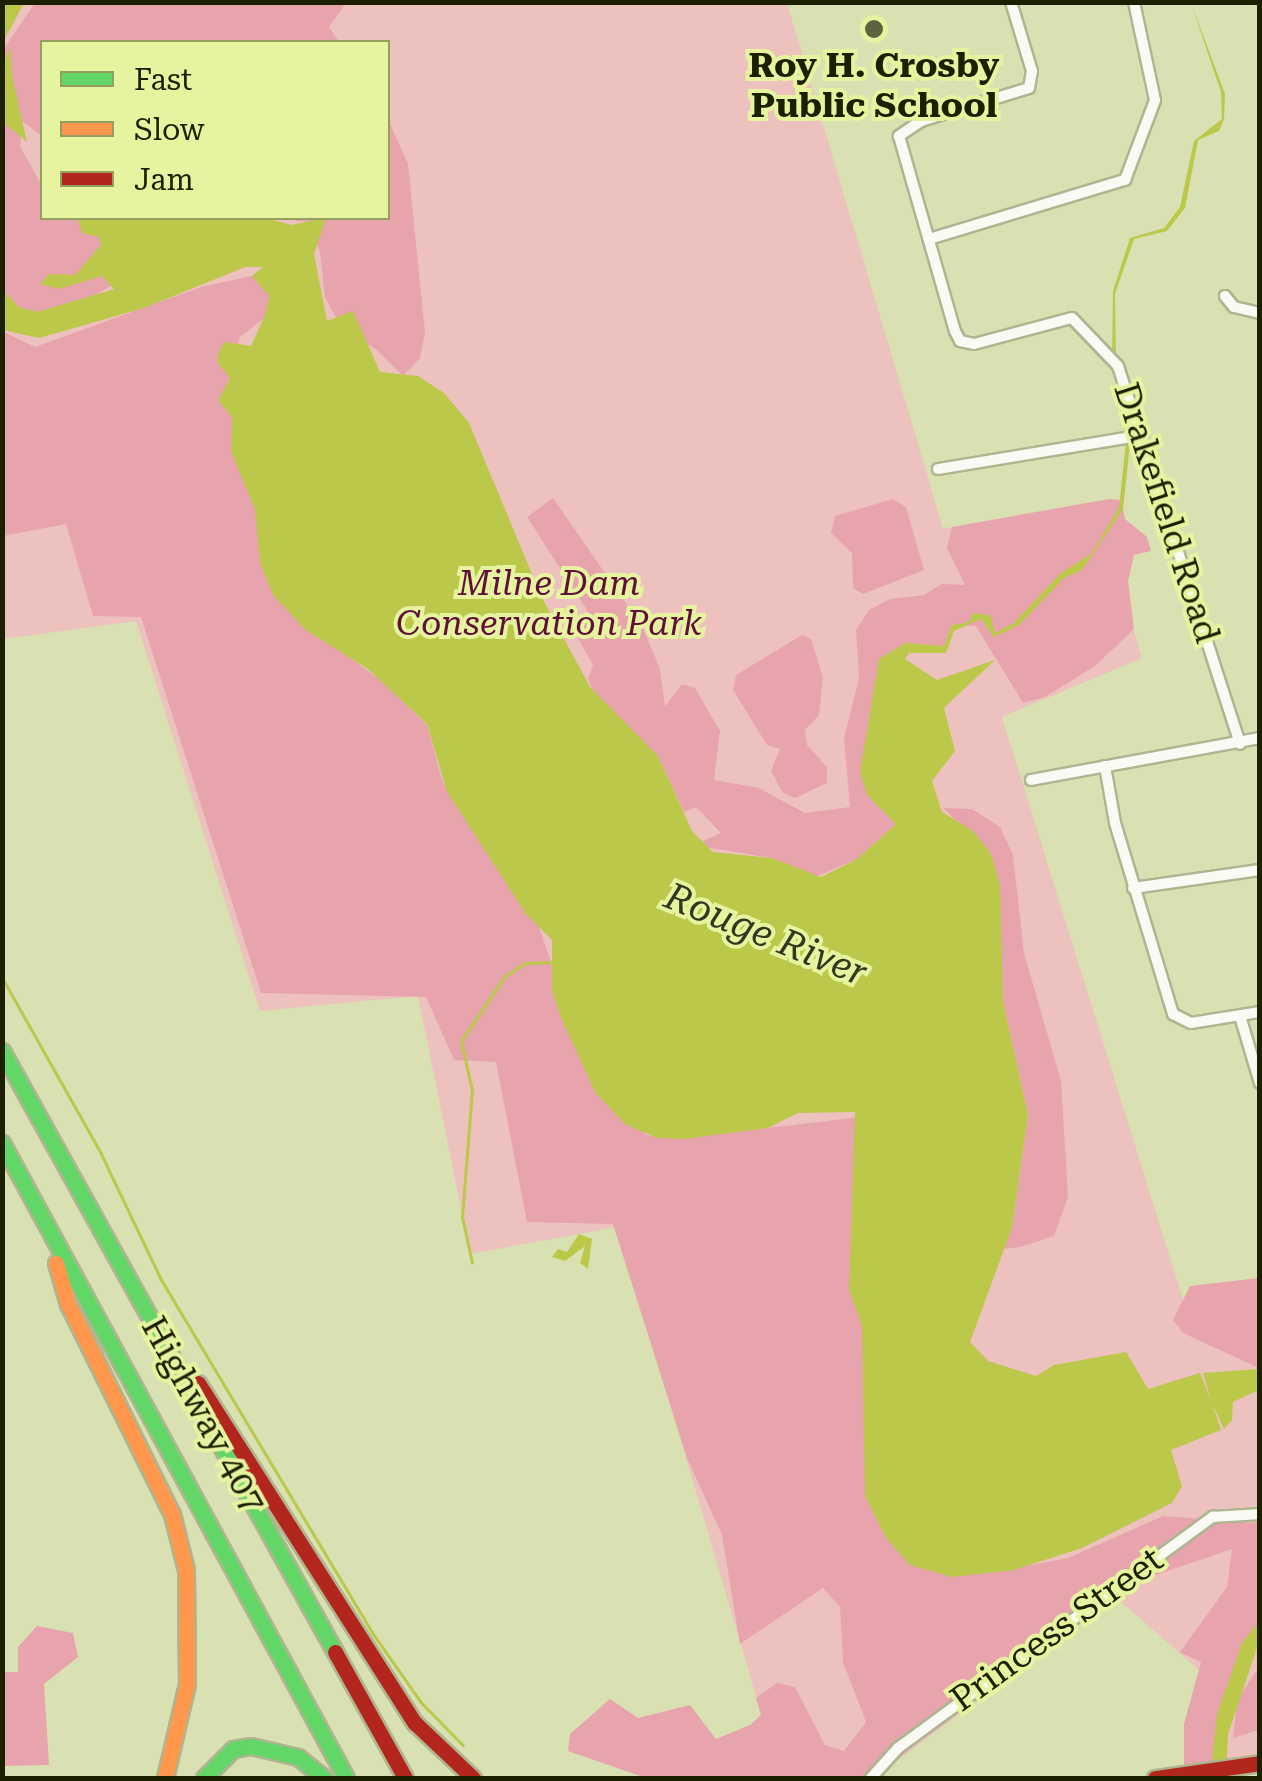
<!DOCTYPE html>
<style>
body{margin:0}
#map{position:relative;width:1262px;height:1781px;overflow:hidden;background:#d9e0b2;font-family:"Roboto Serif",serif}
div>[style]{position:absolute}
.green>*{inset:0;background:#edc2be}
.forest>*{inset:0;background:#e8a4ac}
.water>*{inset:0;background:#bbc849}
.stream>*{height:2.5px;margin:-1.25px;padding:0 1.25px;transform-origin:1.25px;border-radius:1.25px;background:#bbc849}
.roads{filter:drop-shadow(2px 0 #afb590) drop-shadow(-2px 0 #afb590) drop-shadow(0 2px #afb590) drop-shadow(0 -2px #afb590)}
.street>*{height:10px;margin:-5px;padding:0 5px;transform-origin:5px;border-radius:5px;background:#f9faf3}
.fast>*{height:15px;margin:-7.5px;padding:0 7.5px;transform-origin:7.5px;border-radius:7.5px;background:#63d668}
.slow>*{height:15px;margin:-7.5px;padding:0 7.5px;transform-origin:7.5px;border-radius:7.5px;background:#ff974d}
.jam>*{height:15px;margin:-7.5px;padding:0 7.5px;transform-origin:7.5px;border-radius:7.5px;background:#b3261e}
.dots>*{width:28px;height:28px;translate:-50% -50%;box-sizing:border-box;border:5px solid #e6f39f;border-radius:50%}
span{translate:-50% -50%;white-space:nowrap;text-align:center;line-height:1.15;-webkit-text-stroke:8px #e6f39f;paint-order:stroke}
.poi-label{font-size:35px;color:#1c2000;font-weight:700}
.street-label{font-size:35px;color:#1c2000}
.park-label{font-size:35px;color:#610f38;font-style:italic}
.water-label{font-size:38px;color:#34371f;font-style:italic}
.frame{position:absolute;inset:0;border:5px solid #1c2000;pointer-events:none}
.legend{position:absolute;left:40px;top:40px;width:350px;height:180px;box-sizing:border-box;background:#e6f39f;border:2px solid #959f5f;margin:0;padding:12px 18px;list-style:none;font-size:30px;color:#1c2000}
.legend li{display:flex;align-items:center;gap:20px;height:50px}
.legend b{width:50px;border:2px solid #959f5f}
</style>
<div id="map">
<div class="green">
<div style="clip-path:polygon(evenodd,2px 3px,787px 3px,943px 528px,1099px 516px,1142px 658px,1002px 717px,1185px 1306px,1259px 1296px,1259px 1757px,1185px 1768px,1201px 1672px,1116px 1597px,886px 1769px,883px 1778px,780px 1778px,618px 1227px,470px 1254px,418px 996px,260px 1011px,136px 621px,3px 639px,2px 3px,42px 42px,388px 42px,388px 218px,42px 218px,42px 42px)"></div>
</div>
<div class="forest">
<div style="clip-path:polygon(35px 3px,346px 3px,329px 27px,339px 42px,42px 42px,42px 136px,23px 122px,20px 146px,42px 186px,42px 218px,82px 218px,131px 275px,73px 307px,24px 317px,3px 300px,3px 50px)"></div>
<div style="clip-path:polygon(388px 119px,408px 164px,425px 332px,420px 358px,403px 376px,376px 349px,343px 331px,325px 297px,320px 252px,309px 222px,270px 218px,388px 218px)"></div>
<div style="clip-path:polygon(261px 274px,278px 308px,240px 337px,228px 382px,275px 590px,296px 619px,382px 681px,427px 725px,442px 780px,462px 814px,508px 865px,533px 910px,569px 1014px,646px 1135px,677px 1139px,860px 1117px,989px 1573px,1068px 1558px,1163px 1516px,1259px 1523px,1259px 1636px,1250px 1649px,1216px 1778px,1184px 1778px,1184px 1724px,1201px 1662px,1180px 1652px,1227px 1587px,1232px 1549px,1112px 1590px,872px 1778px,646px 1778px,568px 1751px,570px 1734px,610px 1699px,638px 1718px,690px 1705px,716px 1739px,750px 1725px,761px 1715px,756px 1698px,777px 1683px,795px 1687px,825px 1745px,844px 1751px,866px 1722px,843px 1662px,840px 1607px,823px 1588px,740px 1644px,722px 1535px,687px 1458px,613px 1224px,527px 1222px,496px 1062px,454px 1060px,426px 997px,261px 993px,141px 617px,93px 616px,66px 524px,3px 536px,2px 331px,35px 347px,201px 287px)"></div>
<div style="clip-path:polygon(553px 498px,643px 628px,660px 669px,665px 706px,682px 684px,695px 688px,720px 731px,714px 780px,759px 788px,805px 813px,850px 807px,844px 738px,859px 678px,856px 630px,869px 610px,890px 599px,924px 595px,942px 584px,965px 585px,947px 548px,952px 527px,1109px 499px,1121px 500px,1125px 519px,1147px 537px,1151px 551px,1134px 555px,1128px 581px,1134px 629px,1095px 666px,1045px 697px,1023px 703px,976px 626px,952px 625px,944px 646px,905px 643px,869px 718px,865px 761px,867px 795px,896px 824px,857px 859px,815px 877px,772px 858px,706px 847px,703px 841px,721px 833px,696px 807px,684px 812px,658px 756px,596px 697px,588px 679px,593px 665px,571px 626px,592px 618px,527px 517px)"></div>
<div style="clip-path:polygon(893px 499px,906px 507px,924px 570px,863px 594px,853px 588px,852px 553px,831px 533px,835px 516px)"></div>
<div style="clip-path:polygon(802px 635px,811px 639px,823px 677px,819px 715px,805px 730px,807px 745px,827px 767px,827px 783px,795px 798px,783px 793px,771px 771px,780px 749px,767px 745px,733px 690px,736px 675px)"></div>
<div style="clip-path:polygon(943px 808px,972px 809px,1000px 827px,1013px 855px,1024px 953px,1061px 1081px,1068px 1197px,1054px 1236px,1020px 1247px,1003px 1249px,1012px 1228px,1028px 1115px,1003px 1001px,1000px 911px,991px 854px)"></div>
<div style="clip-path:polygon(1259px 1278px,1259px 1368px,1183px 1333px,1173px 1320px,1190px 1286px)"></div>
<div style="clip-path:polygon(37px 1626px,73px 1633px,78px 1657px,44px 1684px,49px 1765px,3px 1766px,3px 1672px,18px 1672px,18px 1647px)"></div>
<div style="clip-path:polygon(1259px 1667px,1259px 1730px,1233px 1738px,1237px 1700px)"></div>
</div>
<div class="water">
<div style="clip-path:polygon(3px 2px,24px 3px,3px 42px,2px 3px)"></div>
<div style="clip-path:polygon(1191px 3px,1225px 94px,1224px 119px,1219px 131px,1198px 140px,1185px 208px,1167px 231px,1134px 239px,1115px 294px,1116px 360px,1130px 443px,1123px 509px,1082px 570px,1064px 578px,1019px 625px,994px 637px,981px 619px,954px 631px,946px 653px,909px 653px,905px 659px,937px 680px,995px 660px,944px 708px,955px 751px,932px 781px,942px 812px,973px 831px,991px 854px,1000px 885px,1003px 1001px,1028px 1115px,1012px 1228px,970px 1342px,988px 1361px,1036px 1376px,1054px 1365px,1126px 1352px,1148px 1389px,1200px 1373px,1211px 1400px,1203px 1373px,1259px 1369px,1259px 1390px,1233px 1402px,1232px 1420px,1224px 1429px,1212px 1403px,1221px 1430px,1171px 1450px,1182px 1486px,1172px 1503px,1082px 1548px,1014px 1570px,952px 1577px,910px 1565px,886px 1538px,865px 1496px,862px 1326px,849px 1290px,855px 1112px,798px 1113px,768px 1128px,684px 1139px,657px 1138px,625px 1124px,595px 1092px,561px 1018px,552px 991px,552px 940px,526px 914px,447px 792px,427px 724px,369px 670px,306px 630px,273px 595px,260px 563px,255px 509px,231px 452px,232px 417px,218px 400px,230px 378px,217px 362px,219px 351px,225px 342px,251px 346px,265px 315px,269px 296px,252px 276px,263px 267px,245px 267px,144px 308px,39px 338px,3px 330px,2px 290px,19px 307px,37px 312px,114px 289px,102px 276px,59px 289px,40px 284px,49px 274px,75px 275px,101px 245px,99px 237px,82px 233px,78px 218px,266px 218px,291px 225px,326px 218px,314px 254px,327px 321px,353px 311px,380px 372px,418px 376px,444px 393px,469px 423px,542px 598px,590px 687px,658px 756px,692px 831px,713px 852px,772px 858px,821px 877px,857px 859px,896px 824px,867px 795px,860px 772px,879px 659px,905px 643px,944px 646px,952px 625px,969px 622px,973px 613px,990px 615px,995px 633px,1014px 623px,1061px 573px,1091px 554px,1119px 508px,1126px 442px,1112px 360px,1113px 291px,1130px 238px,1164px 228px,1180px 207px,1194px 141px,1222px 119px,1221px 92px)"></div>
<div style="clip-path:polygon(10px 47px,12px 76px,27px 142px,3px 122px,3px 66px)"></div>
<div style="clip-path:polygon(579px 1234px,592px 1239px,588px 1269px,580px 1263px,585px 1246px,565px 1261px,552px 1257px,558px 1249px,567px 1252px)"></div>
<div style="clip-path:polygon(1259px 1622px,1259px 1642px,1228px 1734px,1226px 1778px,1210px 1778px,1217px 1714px,1242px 1643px)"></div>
</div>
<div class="stream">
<div style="left:2px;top:977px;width:202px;rotate:60.6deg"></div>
<div style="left:101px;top:1153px;width:140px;rotate:64.5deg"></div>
<div style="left:161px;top:1279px;width:411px;rotate:59.1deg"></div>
<div style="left:372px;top:1632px;width:85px;rotate:55deg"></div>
<div style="left:421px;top:1702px;width:60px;rotate:45.7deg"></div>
<div style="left:472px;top:1263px;width:47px;rotate:-102.3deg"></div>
<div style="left:462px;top:1217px;width:126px;rotate:-85.5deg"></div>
<div style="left:472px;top:1091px;width:51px;rotate:-102.4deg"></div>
<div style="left:461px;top:1041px;width:78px;rotate:-55.9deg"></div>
<div style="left:505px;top:976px;width:25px;rotate:-32deg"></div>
<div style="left:526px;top:963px;width:28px;rotate:-2deg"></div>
</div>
<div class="roads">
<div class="street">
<div style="left:1011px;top:2px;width:72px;rotate:73.1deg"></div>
<div style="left:1032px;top:71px;width:17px;rotate:100deg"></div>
<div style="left:1029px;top:88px;width:113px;rotate:163deg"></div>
<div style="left:921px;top:121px;width:27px;rotate:146deg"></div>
<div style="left:899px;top:136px;width:203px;rotate:74deg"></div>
<div style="left:955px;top:331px;width:11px;rotate:63deg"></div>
<div style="left:960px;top:341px;width:14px;rotate:12deg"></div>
<div style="left:974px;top:344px;width:101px;rotate:-14.9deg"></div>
<div style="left:1072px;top:318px;width:66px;rotate:46.2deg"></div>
<div style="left:1118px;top:366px;width:397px;rotate:72.1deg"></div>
<div style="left:929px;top:239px;width:205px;rotate:-16.8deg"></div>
<div style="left:1125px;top:180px;width:85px;rotate:-69.4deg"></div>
<div style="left:1155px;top:100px;width:100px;rotate:-102.1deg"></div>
<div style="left:1225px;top:296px;width:14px;rotate:51deg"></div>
<div style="left:1234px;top:307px;width:27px;rotate:13deg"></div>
<div style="left:938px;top:469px;width:208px;rotate:-9.4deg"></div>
<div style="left:1105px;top:766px;width:58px;rotate:80deg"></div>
<div style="left:1115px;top:823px;width:200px;rotate:73.1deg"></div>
<div style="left:1173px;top:1014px;width:20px;rotate:27deg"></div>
<div style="left:1191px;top:1023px;width:70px;rotate:-9.1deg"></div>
<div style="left:1031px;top:780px;width:233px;rotate:-10.4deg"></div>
<div style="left:1133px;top:888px;width:128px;rotate:-8.1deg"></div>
<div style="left:1240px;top:1016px;width:70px;rotate:73.4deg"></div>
<div style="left:871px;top:1778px;width:40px;rotate:-48deg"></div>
<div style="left:898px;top:1748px;width:391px;rotate:-36.3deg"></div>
<div style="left:1213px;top:1517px;width:47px;rotate:-3.7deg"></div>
</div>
<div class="fast">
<div style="left:2px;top:1051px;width:687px;rotate:61.01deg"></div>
<div style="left:2px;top:1143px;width:722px;rotate:61.55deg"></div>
<div style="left:204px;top:1778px;width:41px;rotate:-45deg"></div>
<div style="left:233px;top:1749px;width:18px;rotate:-9deg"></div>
<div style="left:251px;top:1746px;width:48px;rotate:13.2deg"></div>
<div style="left:298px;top:1757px;width:33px;rotate:39deg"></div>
</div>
<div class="slow">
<div style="left:56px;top:1263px;width:43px;rotate:73.7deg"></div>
<div style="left:68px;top:1304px;width:234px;rotate:63.7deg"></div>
<div style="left:172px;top:1514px;width:58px;rotate:76deg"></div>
<div style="left:186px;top:1570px;width:114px;rotate:89.5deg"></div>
<div style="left:187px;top:1684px;width:97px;rotate:103.2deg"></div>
</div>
<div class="jam">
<div style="left:198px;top:1383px;width:403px;rotate:57.5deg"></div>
<div style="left:415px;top:1723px;width:80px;rotate:43.5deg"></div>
<div style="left:335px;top:1652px;width:144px;rotate:60.9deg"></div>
<div style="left:1155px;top:1778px;width:106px;rotate:-8.1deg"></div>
</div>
</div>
<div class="dots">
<div style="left:874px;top:29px;background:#5e633e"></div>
</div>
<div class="poi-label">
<span style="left:874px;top:86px">Roy H. Crosby<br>Public School</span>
</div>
<div class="street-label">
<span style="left:1166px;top:513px;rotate:72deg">Drakefield Road</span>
<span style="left:203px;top:1415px;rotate:61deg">Highway 407</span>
<span style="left:1057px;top:1630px;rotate:-36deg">Princess Street</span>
</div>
<div class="park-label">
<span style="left:549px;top:604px">Milne Dam<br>Conservation Park</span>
</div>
<div class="water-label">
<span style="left:766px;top:935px;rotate:22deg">Rouge River</span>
</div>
<div class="frame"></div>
<ul class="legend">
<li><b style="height:12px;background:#63d668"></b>Fast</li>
<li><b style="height:12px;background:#ff974d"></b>Slow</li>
<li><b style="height:12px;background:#b3261e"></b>Jam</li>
</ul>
</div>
